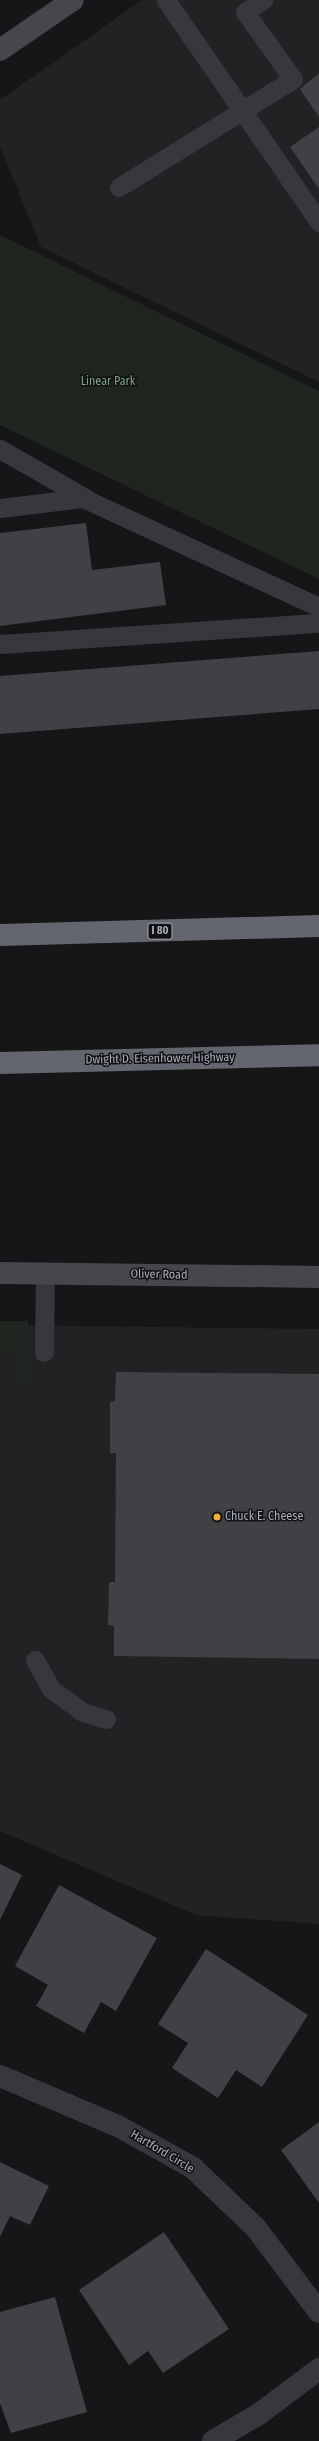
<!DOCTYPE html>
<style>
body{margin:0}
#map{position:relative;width:319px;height:2441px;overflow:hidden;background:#161618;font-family:"Fira Sans Condensed",sans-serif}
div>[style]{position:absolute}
.built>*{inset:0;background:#222225}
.green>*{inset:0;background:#1e261f}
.building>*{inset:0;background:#404145}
.service>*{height:19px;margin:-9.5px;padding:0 9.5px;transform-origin:9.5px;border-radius:9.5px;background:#37383d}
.minor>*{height:22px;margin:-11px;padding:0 11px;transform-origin:11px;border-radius:11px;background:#37383d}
.secondary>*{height:22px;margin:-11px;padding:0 11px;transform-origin:11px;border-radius:11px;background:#45474d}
.motorway>*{height:22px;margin:-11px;padding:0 11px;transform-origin:11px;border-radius:11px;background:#63666e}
.dots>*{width:11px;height:11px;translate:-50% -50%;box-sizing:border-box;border:2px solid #111113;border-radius:50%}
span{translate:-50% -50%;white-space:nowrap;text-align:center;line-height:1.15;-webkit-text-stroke:3px #111113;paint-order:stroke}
.shield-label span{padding:1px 3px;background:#111113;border:1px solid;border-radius:3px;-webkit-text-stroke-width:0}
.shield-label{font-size:11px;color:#a8adb8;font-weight:700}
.park-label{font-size:12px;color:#7fa381}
.street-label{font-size:12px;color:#a8adb8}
.poi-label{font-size:12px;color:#a8adb8}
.left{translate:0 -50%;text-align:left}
</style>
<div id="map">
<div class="built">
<div style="clip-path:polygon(142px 0,319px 0,319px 382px,41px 247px,0 146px,0 100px)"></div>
<div style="clip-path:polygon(0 1325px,319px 1329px,319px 1924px,196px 1915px,0 1831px)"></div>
</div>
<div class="green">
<div style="clip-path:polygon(0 235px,319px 391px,319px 579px,0 425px)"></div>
<div style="clip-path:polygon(0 1321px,28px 1321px,28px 1383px,15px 1383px,14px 1354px,0 1354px)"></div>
</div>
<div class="building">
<div style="clip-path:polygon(319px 73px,319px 117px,300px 89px)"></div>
<div style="clip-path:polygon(319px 127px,319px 189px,290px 147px)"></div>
<div style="clip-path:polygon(86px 523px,92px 570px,160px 562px,166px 605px,0 626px,0 533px)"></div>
<div style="clip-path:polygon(319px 651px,319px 709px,0 734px,0 676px)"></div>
<div style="clip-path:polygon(116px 1372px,319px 1374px,319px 1659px,114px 1656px,114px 1626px,108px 1625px,109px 1582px,115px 1582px,116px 1453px,110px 1453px,110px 1402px,115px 1401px)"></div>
<div style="clip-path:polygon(0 1864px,22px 1875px,0 1920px)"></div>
<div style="clip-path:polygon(59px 1885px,157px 1938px,116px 2011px,101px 2002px,84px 2033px,36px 2006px,48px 1985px,15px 1966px)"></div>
<div style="clip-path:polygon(206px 1949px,308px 2015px,262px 2087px,236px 2070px,218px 2098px,172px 2068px,188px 2043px,158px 2024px)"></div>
<div style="clip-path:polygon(319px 2122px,319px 2203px,281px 2150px)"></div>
<div style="clip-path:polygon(0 2162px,49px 2186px,30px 2225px,10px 2216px,0 2237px)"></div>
<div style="clip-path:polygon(164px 2232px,229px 2329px,163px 2373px,148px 2351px,129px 2365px,79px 2290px)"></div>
<div style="clip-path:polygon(55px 2297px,87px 2412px,11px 2433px,0 2403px,0 2312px)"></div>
</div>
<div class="service">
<div style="left:166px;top:0;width:270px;rotate:55.4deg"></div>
<div style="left:119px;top:187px;width:205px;rotate:-31.8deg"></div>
<div style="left:293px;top:79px;width:82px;rotate:-125.6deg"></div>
<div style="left:245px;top:12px;width:22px;rotate:-34deg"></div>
<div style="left:0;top:449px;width:100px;rotate:29.9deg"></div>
<div style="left:0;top:508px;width:84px;rotate:-6.9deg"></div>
<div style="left:83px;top:498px;width:260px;rotate:24.8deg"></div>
<div style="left:0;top:644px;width:320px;rotate:-3.8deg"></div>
<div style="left:44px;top:1352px;width:78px;rotate:-89.3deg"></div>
<div style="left:35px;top:1660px;width:33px;rotate:61deg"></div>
<div style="left:51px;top:1689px;width:39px;rotate:36deg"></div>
<div style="left:83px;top:1712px;width:24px;rotate:17deg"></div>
</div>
<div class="minor">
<div style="left:0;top:2076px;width:128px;rotate:23deg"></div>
<div style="left:118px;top:2126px;width:86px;rotate:29.2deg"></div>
<div style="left:193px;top:2168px;width:87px;rotate:43.6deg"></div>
<div style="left:256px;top:2228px;width:105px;rotate:53.1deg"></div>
<div style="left:213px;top:2441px;width:53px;rotate:-30.4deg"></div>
<div style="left:259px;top:2414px;width:75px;rotate:-36.9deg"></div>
</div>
<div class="secondary">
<div style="left:0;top:50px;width:88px;rotate:-34.4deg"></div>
<div style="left:0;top:1273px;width:319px;rotate:0.7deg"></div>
</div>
<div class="motorway">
<div style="left:0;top:935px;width:319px;rotate:-1.6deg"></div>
<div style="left:0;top:1063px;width:319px;rotate:-1.4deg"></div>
</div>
<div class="dots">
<div style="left:217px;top:1517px;background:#f2b134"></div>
</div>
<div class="shield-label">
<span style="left:160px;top:931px">I 80</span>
</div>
<div class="park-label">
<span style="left:108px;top:382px">Linear Park</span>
</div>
<div class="street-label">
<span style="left:160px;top:1059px;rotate:-1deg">Dwight D. Eisenhower Highway</span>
<span style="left:159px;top:1275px;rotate:1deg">Oliver Road</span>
<span style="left:162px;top:2152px;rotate:31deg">Hartford Circle</span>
</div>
<div class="poi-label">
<span class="left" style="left:225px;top:1517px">Chuck E. Cheese</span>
</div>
</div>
